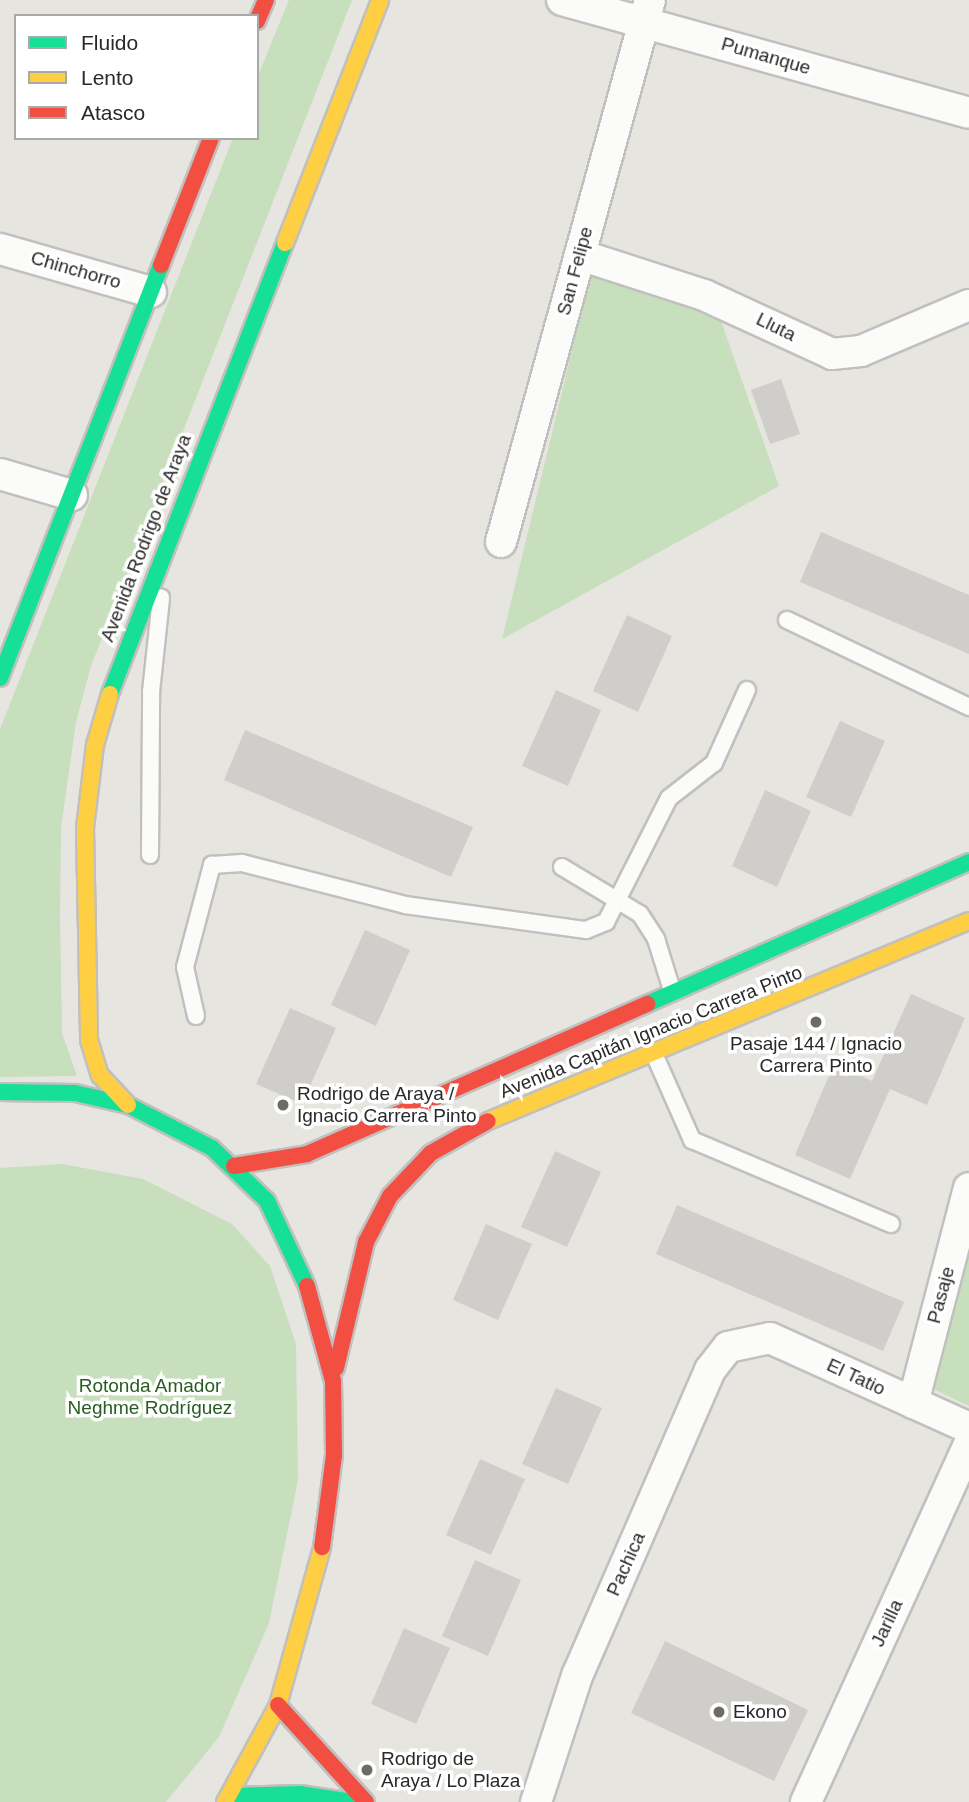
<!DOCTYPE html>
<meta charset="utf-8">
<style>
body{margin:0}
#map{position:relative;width:969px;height:1802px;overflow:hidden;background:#e7e5e0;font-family:Arial,sans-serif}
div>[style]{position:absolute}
.green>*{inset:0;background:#c7dfbd}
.building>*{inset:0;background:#d0cecb}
.roads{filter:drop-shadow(2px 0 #c1c0bf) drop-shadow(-2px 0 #c1c0bf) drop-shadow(0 2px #c1c0bf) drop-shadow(0 -2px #c1c0bf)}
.lane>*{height:16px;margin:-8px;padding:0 8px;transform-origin:8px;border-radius:8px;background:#fbfbfa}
.street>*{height:30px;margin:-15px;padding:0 15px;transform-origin:15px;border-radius:15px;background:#fbfbfa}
.fast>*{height:16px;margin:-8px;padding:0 8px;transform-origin:8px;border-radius:8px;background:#16e098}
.slow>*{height:16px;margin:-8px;padding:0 8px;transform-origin:8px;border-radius:8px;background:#ffcf43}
.jam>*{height:16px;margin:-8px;padding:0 8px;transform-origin:8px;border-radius:8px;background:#f24e42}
.dots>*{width:19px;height:19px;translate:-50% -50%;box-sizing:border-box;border:4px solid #fff;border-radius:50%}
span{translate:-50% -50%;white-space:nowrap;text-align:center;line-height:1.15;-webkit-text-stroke:7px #fff;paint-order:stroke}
.street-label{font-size:19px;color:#292929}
.poi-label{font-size:19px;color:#292929}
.left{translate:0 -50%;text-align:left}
.park-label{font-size:19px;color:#275d22}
.legend{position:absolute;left:14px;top:14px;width:245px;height:126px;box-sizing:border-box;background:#fff;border:2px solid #a9a9a9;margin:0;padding:9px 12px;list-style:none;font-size:21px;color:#292929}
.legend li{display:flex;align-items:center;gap:14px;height:35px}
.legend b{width:35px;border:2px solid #a9a9a9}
</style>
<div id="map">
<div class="green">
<div style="clip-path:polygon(289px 0,352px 0,91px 666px,76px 722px,61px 828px,60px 918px,62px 1033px,77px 1076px,0 1077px,0 729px,233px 138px,257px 138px,257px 78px)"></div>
<div style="clip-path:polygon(592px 268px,721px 321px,779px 486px,502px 639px)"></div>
<div style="clip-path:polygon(62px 1164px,143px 1179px,232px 1224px,270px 1266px,296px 1344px,298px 1480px,269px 1623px,219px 1737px,166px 1802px,0 1802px,0 1168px)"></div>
<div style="clip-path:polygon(969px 1222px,969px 1406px,931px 1388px)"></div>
</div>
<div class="building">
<div style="clip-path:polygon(781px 379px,800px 434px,770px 444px,751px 390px)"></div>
<div style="clip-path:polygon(821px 532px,969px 595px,969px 654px,800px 582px)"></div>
<div style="clip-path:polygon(627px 615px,672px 636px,638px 712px,593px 691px)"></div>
<div style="clip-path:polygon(556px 690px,601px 710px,568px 786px,522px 766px)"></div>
<div style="clip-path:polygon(840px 721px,885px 741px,851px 817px,806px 797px)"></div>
<div style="clip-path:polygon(245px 730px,473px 827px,451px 877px,224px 780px)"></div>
<div style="clip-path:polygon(765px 790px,811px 811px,777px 887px,732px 866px)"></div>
<div style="clip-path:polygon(365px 930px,410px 950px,376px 1026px,331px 1005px)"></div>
<div style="clip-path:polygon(911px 994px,965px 1018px,927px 1105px,890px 1089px,850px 1179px,795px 1155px,834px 1064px,872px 1081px)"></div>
<div style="clip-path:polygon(290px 1008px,336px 1028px,302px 1104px,256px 1084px)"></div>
<div style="clip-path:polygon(555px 1151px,601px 1172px,567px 1247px,521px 1227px)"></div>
<div style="clip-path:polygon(677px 1205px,904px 1302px,883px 1351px,656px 1254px)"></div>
<div style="clip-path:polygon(486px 1224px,532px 1244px,498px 1320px,453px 1300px)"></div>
<div style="clip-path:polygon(556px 1388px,602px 1408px,568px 1484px,522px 1464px)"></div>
<div style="clip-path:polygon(480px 1459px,525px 1479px,491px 1555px,446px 1535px)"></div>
<div style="clip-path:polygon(475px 1560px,521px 1580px,488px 1656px,442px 1636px)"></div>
<div style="clip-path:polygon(404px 1628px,450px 1648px,416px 1724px,371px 1704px)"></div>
<div style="clip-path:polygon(665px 1641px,808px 1710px,774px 1781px,631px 1713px)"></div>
</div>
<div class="roads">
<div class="lane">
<div style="left:787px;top:620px;width:202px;rotate:25.5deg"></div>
<div style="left:150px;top:855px;width:163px;rotate:-89.6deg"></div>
<div style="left:151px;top:692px;width:95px;rotate:-83.9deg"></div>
<div style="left:562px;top:867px;width:91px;rotate:31.1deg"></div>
<div style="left:640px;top:914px;width:30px;rotate:57deg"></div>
<div style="left:656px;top:939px;width:53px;rotate:72.6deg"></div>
<div style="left:196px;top:1016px;width:50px;rotate:-102.7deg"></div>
<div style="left:185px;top:967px;width:106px;rotate:-75.2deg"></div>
<div style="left:212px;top:865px;width:30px;rotate:-4deg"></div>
<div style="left:242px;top:863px;width:168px;rotate:14.4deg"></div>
<div style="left:405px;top:905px;width:183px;rotate:7.9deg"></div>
<div style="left:586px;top:930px;width:22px;rotate:-22deg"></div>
<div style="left:606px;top:922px;width:139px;rotate:-63.1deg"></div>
<div style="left:669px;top:798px;width:57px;rotate:-37.9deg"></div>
<div style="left:714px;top:763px;width:80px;rotate:-65.7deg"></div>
<div style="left:655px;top:1056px;width:92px;rotate:66.2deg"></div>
<div style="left:692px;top:1140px;width:216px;rotate:22.9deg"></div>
</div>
<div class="street">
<div style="left:562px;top:0;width:422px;rotate:15.5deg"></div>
<div style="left:0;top:249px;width:157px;rotate:15.9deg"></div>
<div style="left:580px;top:255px;width:130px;rotate:17.9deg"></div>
<div style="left:704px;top:295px;width:141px;rotate:24.7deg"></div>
<div style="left:832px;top:354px;width:29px;rotate:-6deg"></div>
<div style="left:861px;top:351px;width:117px;rotate:-23.1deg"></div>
<div style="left:0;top:474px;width:75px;rotate:16.3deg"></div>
<div style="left:501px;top:542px;width:562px;rotate:-74.63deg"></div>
<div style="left:913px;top:1403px;width:222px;rotate:-75.4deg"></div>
<div style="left:536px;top:1802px;width:133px;rotate:-72deg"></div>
<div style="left:577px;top:1676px;width:334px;rotate:-66.5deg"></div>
<div style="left:710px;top:1370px;width:29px;rotate:-52deg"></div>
<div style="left:728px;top:1347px;width:43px;rotate:-12.1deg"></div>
<div style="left:770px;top:1338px;width:218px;rotate:24.3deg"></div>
<div style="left:806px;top:1802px;width:393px;rotate:-65.5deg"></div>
</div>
<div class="fast">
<div style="left:0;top:678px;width:443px;rotate:-68.7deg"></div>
<div style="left:110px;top:694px;width:484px;rotate:-68.8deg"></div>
<div style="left:647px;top:1004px;width:352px;rotate:-23.8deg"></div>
<div style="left:0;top:1092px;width:75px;rotate:0.8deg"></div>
<div style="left:75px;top:1093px;width:54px;rotate:12.8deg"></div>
<div style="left:128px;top:1105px;width:94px;rotate:27.1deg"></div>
<div style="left:212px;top:1148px;width:76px;rotate:43.9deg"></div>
<div style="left:267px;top:1201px;width:94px;rotate:64.8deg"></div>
<div style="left:230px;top:1796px;width:70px;rotate:-1.6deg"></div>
<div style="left:300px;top:1794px;width:53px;rotate:8.7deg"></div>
</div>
<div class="slow">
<div style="left:285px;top:243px;width:261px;rotate:-68.6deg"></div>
<div style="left:110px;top:694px;width:53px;rotate:106.4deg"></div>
<div style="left:95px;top:745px;width:84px;rotate:96.9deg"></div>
<div style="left:85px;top:828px;width:212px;rotate:88.9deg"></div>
<div style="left:89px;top:1040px;width:37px;rotate:73deg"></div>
<div style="left:100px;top:1075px;width:41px;rotate:47deg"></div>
<div style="left:488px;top:1121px;width:521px;rotate:-22.58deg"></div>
<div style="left:225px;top:1802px;width:111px;rotate:-61.3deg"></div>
<div style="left:278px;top:1705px;width:164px;rotate:-74.4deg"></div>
</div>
<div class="jam">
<div style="left:257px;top:21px;width:23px;rotate:-67deg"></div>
<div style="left:161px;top:265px;width:136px;rotate:-68.5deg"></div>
<div style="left:234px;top:1166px;width:74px;rotate:-9.3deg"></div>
<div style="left:307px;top:1154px;width:372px;rotate:-23.8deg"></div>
<div style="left:307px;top:1286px;width:98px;rotate:74.7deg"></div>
<div style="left:333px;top:1381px;width:74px;rotate:89.2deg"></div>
<div style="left:334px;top:1455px;width:93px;rotate:97.4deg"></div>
<div style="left:336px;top:1368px;width:130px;rotate:-76.6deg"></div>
<div style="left:366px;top:1242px;width:52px;rotate:-62.4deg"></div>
<div style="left:390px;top:1196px;width:59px;rotate:-46.4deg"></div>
<div style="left:431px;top:1153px;width:65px;rotate:-29.3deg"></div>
<div style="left:278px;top:1705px;width:131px;rotate:47.8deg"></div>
</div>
</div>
<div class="dots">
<div style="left:816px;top:1022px;background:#6c6b69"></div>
<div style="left:283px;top:1105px;background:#6c6b69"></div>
<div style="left:719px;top:1712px;background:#6c6b69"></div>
<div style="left:367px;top:1770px;background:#6c6b69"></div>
</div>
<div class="street-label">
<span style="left:766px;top:56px;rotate:16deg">Pumanque</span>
<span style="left:76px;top:270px;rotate:16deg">Chinchorro</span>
<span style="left:575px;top:271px;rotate:-75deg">San Felipe</span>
<span style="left:776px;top:327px;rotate:26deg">Lluta</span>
<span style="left:146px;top:538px;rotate:-69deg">Avenida Rodrigo de Araya</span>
<span style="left:651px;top:1032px;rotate:-22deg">Avenida Capitán Ignacio Carrera Pinto</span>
<span style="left:941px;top:1295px;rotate:-75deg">Pasaje</span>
<span style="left:856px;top:1377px;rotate:25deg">El Tatio</span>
<span style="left:626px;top:1564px;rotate:-66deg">Pachica</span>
<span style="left:887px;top:1623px;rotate:-65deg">Jarilla</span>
</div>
<div class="poi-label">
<span style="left:816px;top:1055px">Pasaje 144 / Ignacio<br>Carrera Pinto</span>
<span class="left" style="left:297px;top:1105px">Rodrigo de Araya /<br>Ignacio Carrera Pinto</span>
<span class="left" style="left:733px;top:1712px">Ekono</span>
<span class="left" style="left:381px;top:1770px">Rodrigo de<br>Araya / Lo Plaza</span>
</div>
<div class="park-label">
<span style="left:150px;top:1397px">Rotonda Amador<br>Neghme Rodríguez</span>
</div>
<ul class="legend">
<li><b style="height:9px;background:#16e098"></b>Fluido</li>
<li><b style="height:9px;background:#ffcf43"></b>Lento</li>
<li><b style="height:9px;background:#f24e42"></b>Atasco</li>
</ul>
</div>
